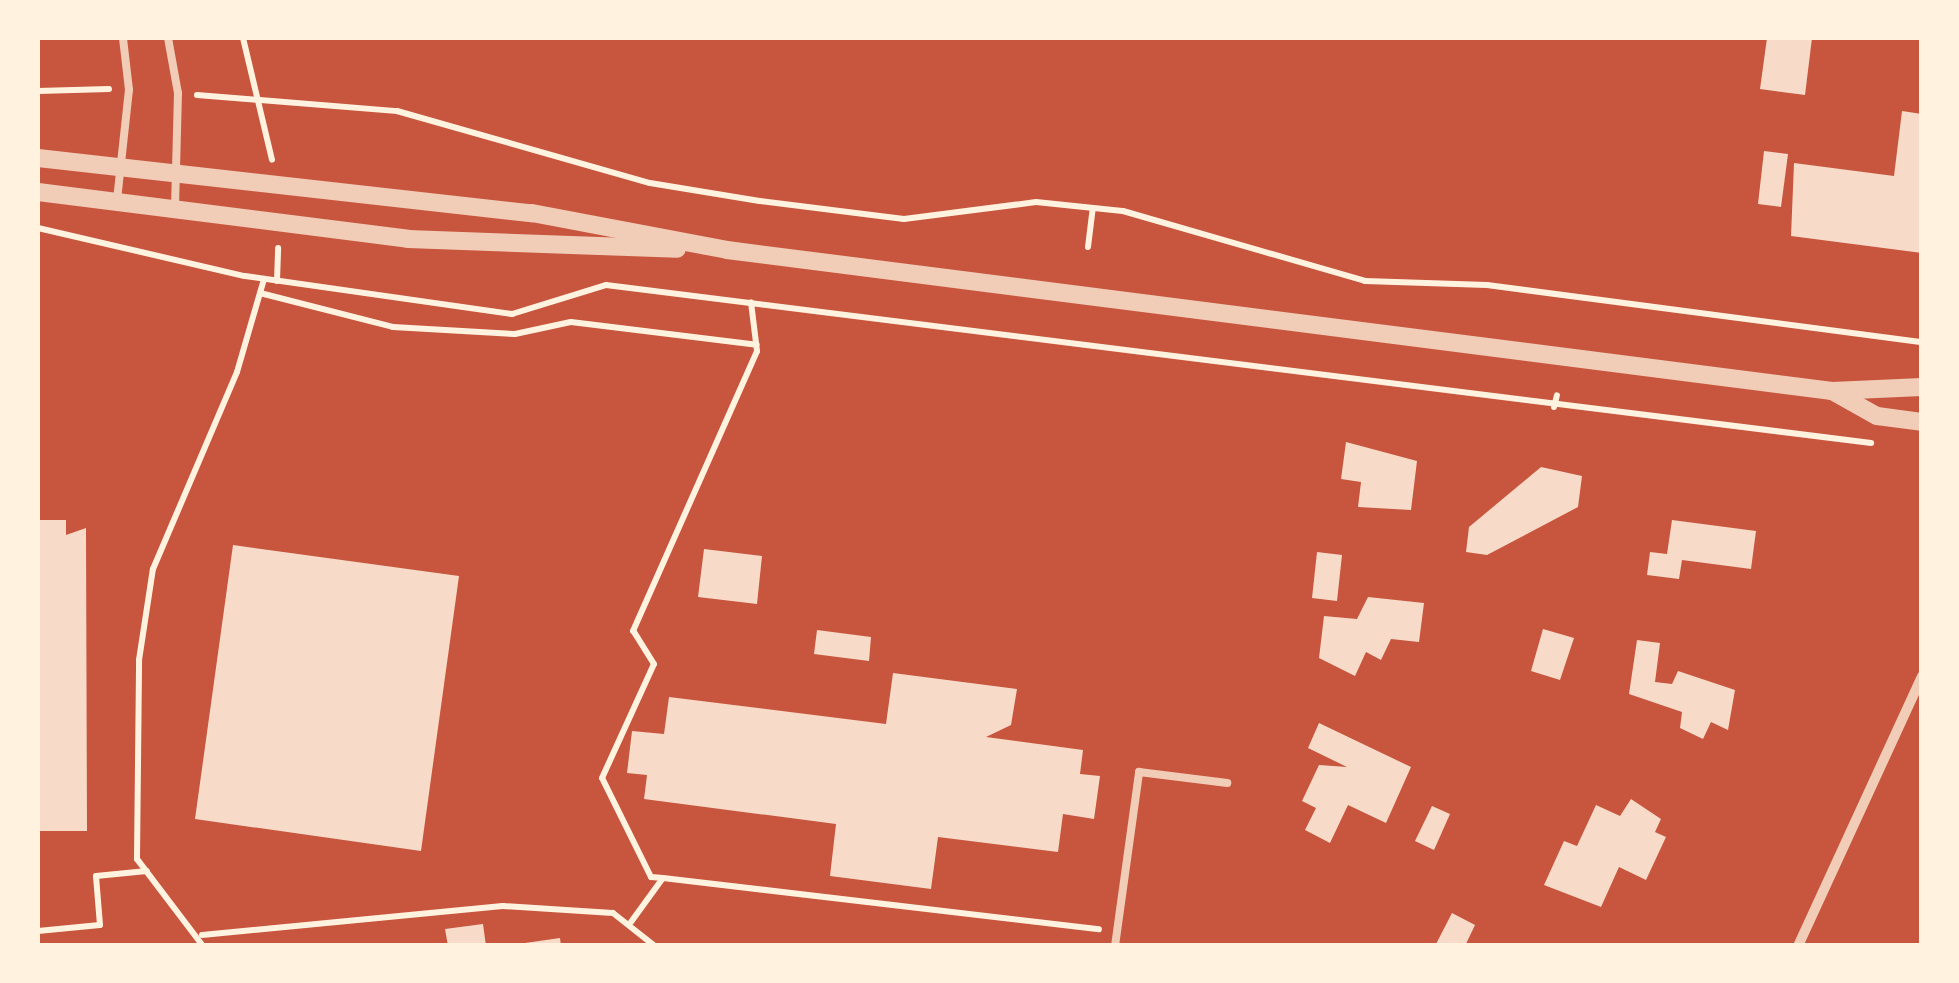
<!DOCTYPE html>
<style>
body{margin:0}
#map{position:relative;width:1959px;height:983px;overflow:hidden;background:#c8553d;font-family:"Work Sans",sans-serif}
div>[style]{position:absolute}
.building>*{inset:0;background:#f7dbc8}
.path>*{height:6px;margin:-3px;padding:0 3px;transform-origin:3px;border-radius:3px;background:#fff3e0}
.service>*{height:8px;margin:-4px;padding:0 4px;transform-origin:4px;border-radius:4px;background:#f1ccb7}
.minor>*{height:10px;margin:-5px;padding:0 5px;transform-origin:5px;border-radius:5px;background:#f1ccb7}
.tertiary>*{height:18px;margin:-9px;padding:0 9px;transform-origin:9px;border-radius:9px;background:#f1ccb7}
span{translate:-50% -50%;white-space:nowrap;text-align:center;line-height:1.15;-webkit-text-stroke:10px #fff3e0;paint-order:stroke}
.frame{position:absolute;inset:0;border:40px solid #fff3e0;pointer-events:none}
</style>
<div id="map">
<div class="building">
<div style="clip-path:polygon(1767px 38px,1812px 38px,1805px 95px,1760px 89px)"></div>
<div style="clip-path:polygon(1902px 111px,1922px 114px,1922px 253px,1791px 236px,1794px 163px,1894px 176px)"></div>
<div style="clip-path:polygon(1764px 151px,1788px 154px,1781px 207px,1758px 204px)"></div>
<div style="clip-path:polygon(1346px 442px,1417px 461px,1411px 510px,1358px 507px,1361px 482px,1341px 479px)"></div>
<div style="clip-path:polygon(1541px 467px,1582px 476px,1578px 507px,1487px 555px,1466px 552px,1469px 527px)"></div>
<div style="clip-path:polygon(38px 520px,66px 520px,66px 535px,86px 528px,87px 831px,38px 831px)"></div>
<div style="clip-path:polygon(1672px 520px,1756px 531px,1751px 569px,1682px 560px,1679px 579px,1647px 575px,1650px 552px,1667px 554px)"></div>
<div style="clip-path:polygon(233px 545px,459px 576px,421px 851px,195px 819px)"></div>
<div style="clip-path:polygon(704px 549px,762px 556px,757px 604px,698px 597px)"></div>
<div style="clip-path:polygon(1317px 552px,1342px 555px,1337px 601px,1312px 598px)"></div>
<div style="clip-path:polygon(1368px 597px,1424px 603px,1419px 642px,1391px 639px,1381px 660px,1366px 652px,1355px 676px,1319px 658px,1324px 616px,1357px 619px)"></div>
<div style="clip-path:polygon(1543px 629px,1574px 638px,1560px 680px,1531px 671px)"></div>
<div style="clip-path:polygon(817px 630px,871px 637px,869px 661px,814px 654px)"></div>
<div style="clip-path:polygon(1637px 640px,1660px 643px,1655px 682px,1672px 684px,1678px 671px,1735px 690px,1728px 730px,1711px 722px,1703px 739px,1680px 728px,1682px 712px,1629px 694px)"></div>
<div style="clip-path:polygon(893px 673px,1017px 689px,1011px 725px,986px 737px,1083px 750px,1080px 774px,1100px 776px,1094px 819px,1063px 814px,1058px 852px,938px 837px,931px 889px,830px 876px,836px 824px,644px 799px,647px 775px,627px 773px,632px 731px,664px 734px,669px 697px,886px 724px)"></div>
<div style="clip-path:polygon(1319px 723px,1411px 767px,1386px 823px,1348px 805px,1330px 843px,1305px 830px,1316px 808px,1302px 801px,1319px 765px,1347px 767px,1308px 748px)"></div>
<div style="clip-path:polygon(1631px 799px,1661px 819px,1655px 832px,1666px 837px,1646px 880px,1619px 867px,1601px 907px,1544px 885px,1564px 841px,1577px 846px,1596px 805px,1620px 816px)"></div>
<div style="clip-path:polygon(1432px 806px,1450px 814px,1434px 850px,1415px 841px)"></div>
<div style="clip-path:polygon(1452px 913px,1475px 925px,1465px 946px,1435px 946px)"></div>
<div style="clip-path:polygon(483px 924px,486px 946px,448px 946px,445px 929px)"></div>
<div style="clip-path:polygon(560px 938px,561px 946px,525px 946px,525px 943px)"></div>
</div>
<div class="path">
<div style="left:243px;top:38px;width:125px;rotate:76.6deg"></div>
<div style="left:38px;top:91px;width:71px;rotate:-1.6deg"></div>
<div style="left:197px;top:95px;width:201px;rotate:4.6deg"></div>
<div style="left:397px;top:111px;width:263px;rotate:15.9deg"></div>
<div style="left:650px;top:183px;width:111px;rotate:9.3deg"></div>
<div style="left:760px;top:201px;width:145px;rotate:7.1deg"></div>
<div style="left:904px;top:219px;width:133px;rotate:-7.3deg"></div>
<div style="left:1036px;top:202px;width:87px;rotate:5.9deg"></div>
<div style="left:1123px;top:211px;width:252px;rotate:16.1deg"></div>
<div style="left:1365px;top:281px;width:122px;rotate:1.9deg"></div>
<div style="left:1487px;top:285px;width:439px;rotate:7.5deg"></div>
<div style="left:38px;top:228px;width:212px;rotate:13.1deg"></div>
<div style="left:245px;top:276px;width:270px;rotate:8.1deg"></div>
<div style="left:512px;top:314px;width:98px;rotate:-17.1deg"></div>
<div style="left:606px;top:285px;width:1275px;rotate:7.12deg"></div>
<div style="left:1088px;top:247px;width:39px;rotate:-83deg"></div>
<div style="left:277px;top:281px;width:33px;rotate:-88deg"></div>
<div style="left:260px;top:293px;width:137px;rotate:14.3deg"></div>
<div style="left:393px;top:327px;width:122px;rotate:3.3deg"></div>
<div style="left:515px;top:334px;width:57px;rotate:-12.1deg"></div>
<div style="left:571px;top:322px;width:187px;rotate:7deg"></div>
<div style="left:1554px;top:407px;width:12px;rotate:-76deg"></div>
<div style="left:663px;top:878px;width:439px;rotate:6.7deg"></div>
<div style="left:631px;top:922px;width:54px;rotate:-54deg"></div>
<div style="left:663px;top:878px;width:12px;rotate:-175deg"></div>
<div style="left:651px;top:877px;width:110px;rotate:-116.3deg"></div>
<div style="left:602px;top:778px;width:125px;rotate:-65.5deg"></div>
<div style="left:654px;top:664px;width:39px;rotate:-122deg"></div>
<div style="left:633px;top:631px;width:306px;rotate:-66.1deg"></div>
<div style="left:757px;top:351px;width:49px;rotate:-97deg"></div>
<div style="left:38px;top:931px;width:62px;rotate:-5.5deg"></div>
<div style="left:100px;top:925px;width:49px;rotate:-94.7deg"></div>
<div style="left:96px;top:876px;width:51px;rotate:-5.6deg"></div>
<div style="left:202px;top:935px;width:302px;rotate:-5.5deg"></div>
<div style="left:503px;top:906px;width:110px;rotate:3.6deg"></div>
<div style="left:613px;top:913px;width:53px;rotate:38.2deg"></div>
<div style="left:203px;top:946px;width:109px;rotate:-127.2deg"></div>
<div style="left:137px;top:859px;width:199px;rotate:-89.4deg"></div>
<div style="left:139px;top:660px;width:92px;rotate:-81.3deg"></div>
<div style="left:153px;top:569px;width:214px;rotate:-66.9deg"></div>
<div style="left:237px;top:372px;width:97px;rotate:-73.8deg"></div>
</div>
<div class="service">
<div style="left:168px;top:38px;width:56px;rotate:79.7deg"></div>
<div style="left:178px;top:93px;width:113px;rotate:91.5deg"></div>
<div style="left:117px;top:200px;width:111px;rotate:-83.8deg"></div>
<div style="left:129px;top:90px;width:52px;rotate:-96.6deg"></div>
<div style="left:1115px;top:946px;width:176px;rotate:-82.1deg"></div>
<div style="left:1139px;top:772px;width:89px;rotate:7.1deg"></div>
</div>
<div class="minor">
<div style="left:1798px;top:946px;width:297px;rotate:-65.3deg"></div>
</div>
<div class="tertiary">
<div style="left:38px;top:158px;width:497px;rotate:6.4deg"></div>
<div style="left:532px;top:213px;width:198px;rotate:10.7deg"></div>
<div style="left:727px;top:250px;width:1114px;rotate:7.27deg"></div>
<div style="left:1832px;top:391px;width:90px;rotate:-2.5deg"></div>
<div style="left:38px;top:192px;width:373px;rotate:7.2deg"></div>
<div style="left:408px;top:239px;width:269px;rotate:2.1deg"></div>
<div style="left:1832px;top:391px;width:51px;rotate:29.1deg"></div>
<div style="left:1877px;top:416px;width:45px;rotate:7.6deg"></div>
</div>
<div class="frame"></div>
</div>
